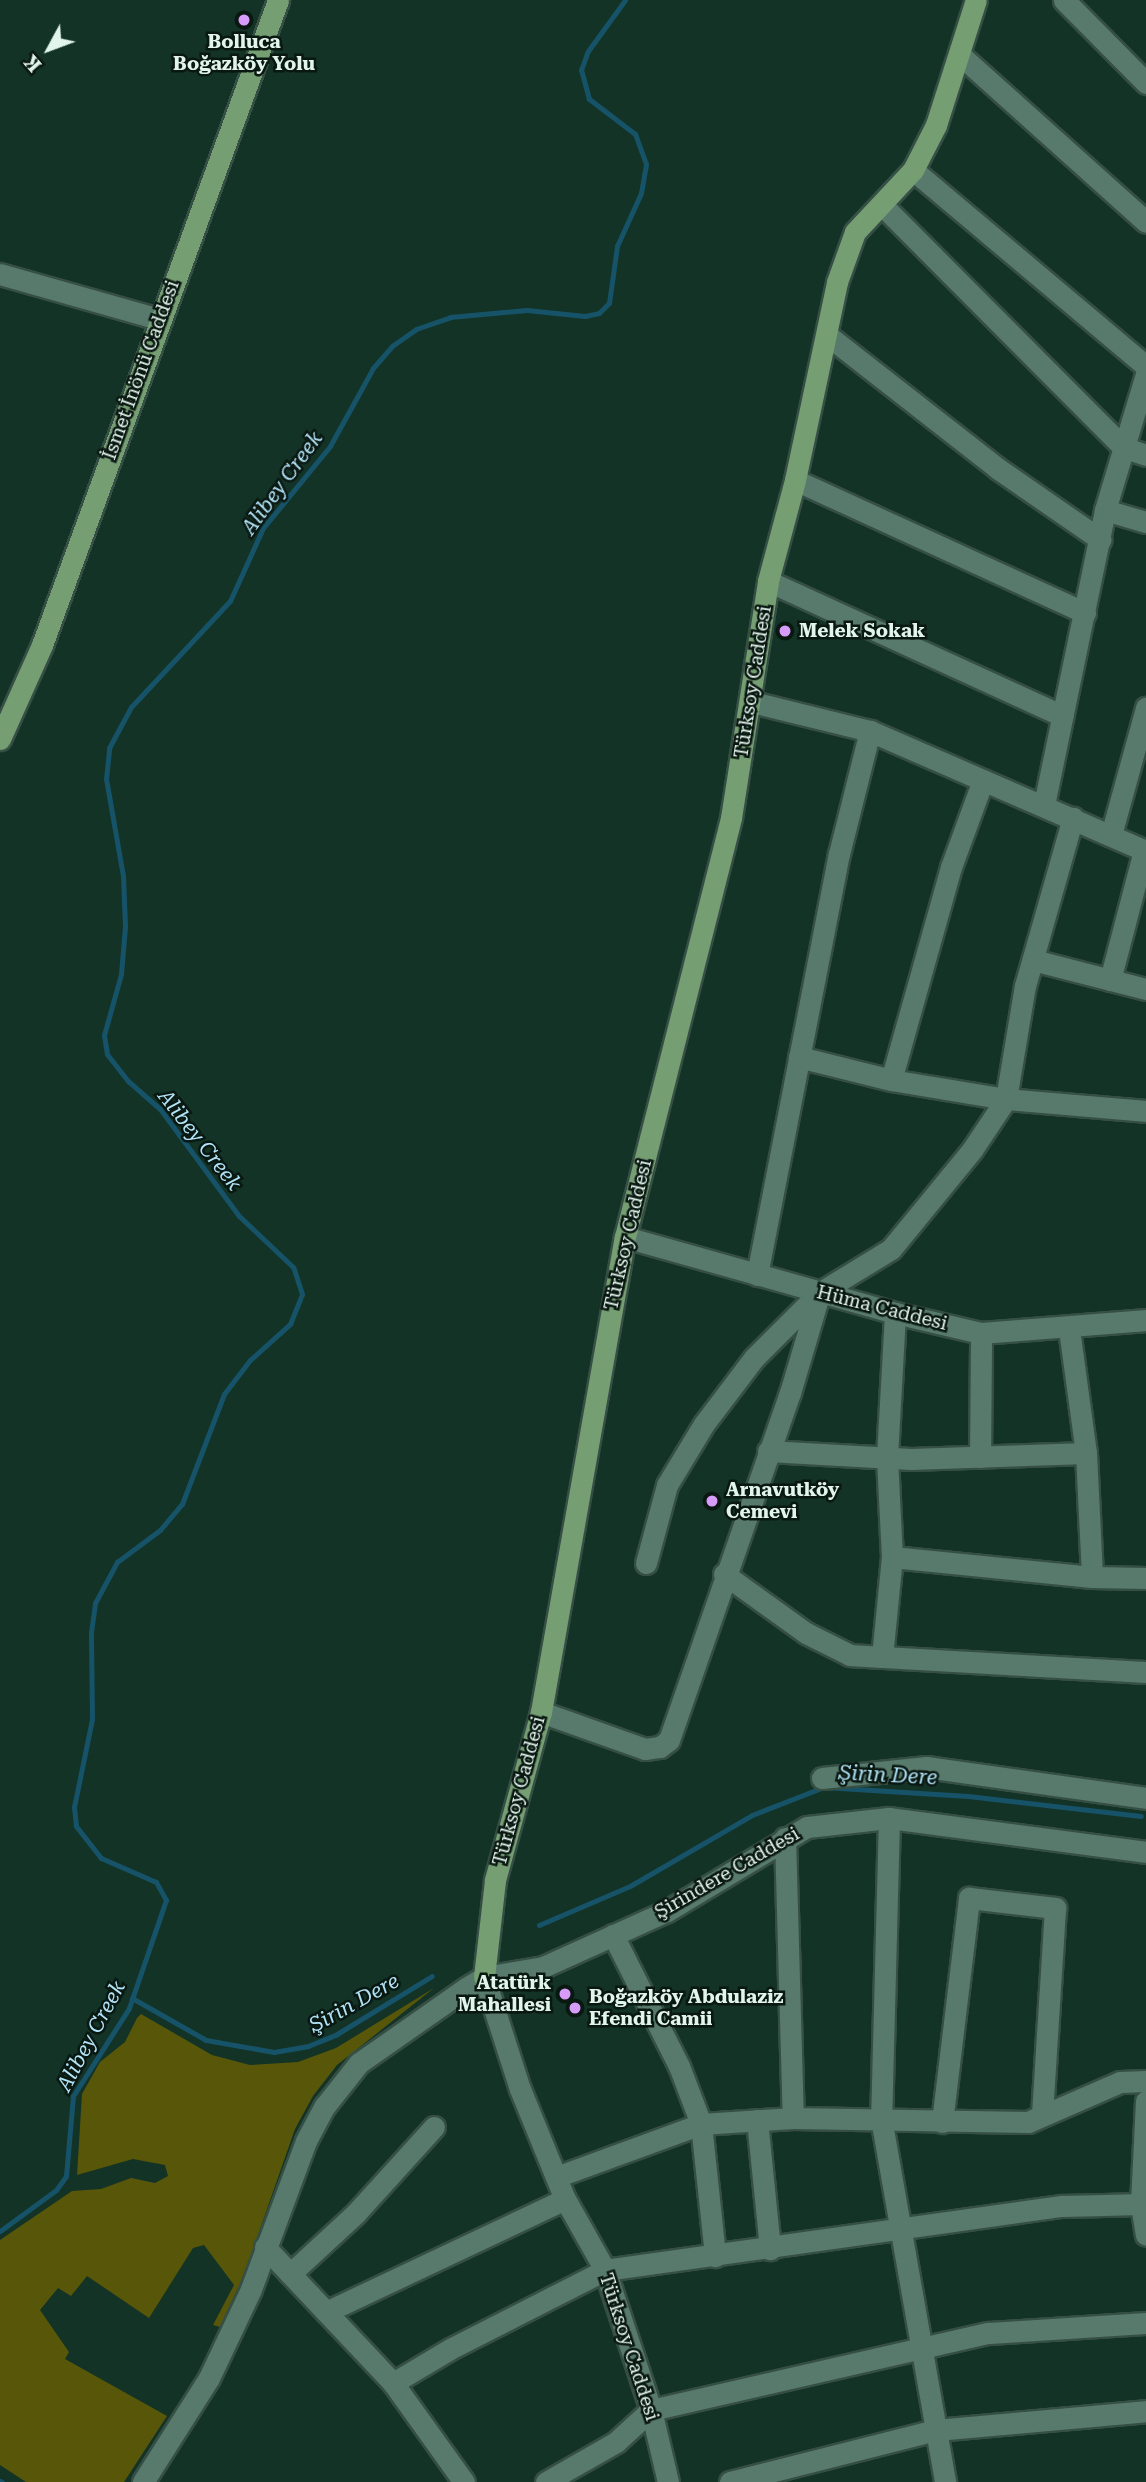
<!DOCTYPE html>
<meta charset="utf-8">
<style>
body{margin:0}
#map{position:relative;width:1146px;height:2482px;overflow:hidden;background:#133327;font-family:"Roboto Serif",serif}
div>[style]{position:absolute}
.green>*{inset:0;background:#585608}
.stream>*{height:5px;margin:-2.5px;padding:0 2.5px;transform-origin:2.5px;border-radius:2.5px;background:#175368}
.roads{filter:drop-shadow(2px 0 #364f45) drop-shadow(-2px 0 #364f45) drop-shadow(0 2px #364f45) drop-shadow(0 -2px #364f45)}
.minor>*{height:21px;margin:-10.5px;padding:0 10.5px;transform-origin:10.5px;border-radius:10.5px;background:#587a6c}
.major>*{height:21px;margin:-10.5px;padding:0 10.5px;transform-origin:10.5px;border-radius:10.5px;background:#759e73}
.dots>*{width:19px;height:19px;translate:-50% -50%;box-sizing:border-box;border:4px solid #0a1812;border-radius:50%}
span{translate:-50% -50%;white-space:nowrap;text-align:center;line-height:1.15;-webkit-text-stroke:5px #0a1812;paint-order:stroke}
.poi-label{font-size:19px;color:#e2f5ec;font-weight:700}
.left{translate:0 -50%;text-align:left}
.right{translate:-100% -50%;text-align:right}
.street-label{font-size:19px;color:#e2f5ec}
.water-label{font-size:21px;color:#b2e3f7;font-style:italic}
.north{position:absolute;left:14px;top:14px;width:70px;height:70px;-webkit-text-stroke:5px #0a1812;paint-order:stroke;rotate:229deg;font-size:19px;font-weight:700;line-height:28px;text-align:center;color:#e2f5ec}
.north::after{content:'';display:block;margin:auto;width:24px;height:32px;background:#e2f5ec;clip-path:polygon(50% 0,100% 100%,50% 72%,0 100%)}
</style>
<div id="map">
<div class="green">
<div style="clip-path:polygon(434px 1988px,337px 2065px,313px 2096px,295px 2129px,244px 2275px,220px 2327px,213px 2325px,234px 2285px,204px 2245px,193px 2248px,149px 2318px,87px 2276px,71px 2296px,58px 2288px,40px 2310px,69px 2352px,65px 2359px,167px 2416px,124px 2482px,26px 2482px,0 2465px,0 2240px,72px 2191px,101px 2189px,131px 2178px,155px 2183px,168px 2176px,165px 2165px,133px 2159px,77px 2175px,82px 2094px,100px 2062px,125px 2042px,137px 2018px,141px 2014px,212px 2055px,250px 2065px,298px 2062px,336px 2048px)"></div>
</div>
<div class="stream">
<div style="left:539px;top:1925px;width:99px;rotate:-23.2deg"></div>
<div style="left:630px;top:1886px;width:141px;rotate:-30.2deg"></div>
<div style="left:752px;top:1815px;width:77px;rotate:-21.3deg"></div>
<div style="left:824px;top:1787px;width:144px;rotate:3.6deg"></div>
<div style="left:968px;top:1796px;width:174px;rotate:6.6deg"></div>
<div style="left:132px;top:1998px;width:85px;rotate:29.6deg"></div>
<div style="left:206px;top:2040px;width:69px;rotate:10deg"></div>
<div style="left:274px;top:2052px;width:35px;rotate:-10deg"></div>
<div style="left:308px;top:2046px;width:31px;rotate:-22deg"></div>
<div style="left:337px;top:2034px;width:111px;rotate:-31.4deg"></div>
<div style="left:0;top:2231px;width:69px;rotate:-36.2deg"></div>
<div style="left:56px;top:2190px;width:17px;rotate:-54deg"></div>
<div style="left:66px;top:2176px;width:80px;rotate:-85deg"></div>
<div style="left:73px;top:2096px;width:104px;rotate:-57.5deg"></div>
<div style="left:129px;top:2008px;width:114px;rotate:-71.1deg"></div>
<div style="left:166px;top:1900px;width:21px;rotate:-119deg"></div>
<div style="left:156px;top:1882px;width:60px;rotate:-156.4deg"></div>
<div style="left:101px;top:1858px;width:41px;rotate:-128deg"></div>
<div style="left:76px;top:1826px;width:19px;rotate:-96deg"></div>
<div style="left:74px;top:1807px;width:90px;rotate:-78.4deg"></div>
<div style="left:92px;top:1719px;width:87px;rotate:-90.7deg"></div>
<div style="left:91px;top:1632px;width:29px;rotate:-82deg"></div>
<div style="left:95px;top:1603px;width:47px;rotate:-61.8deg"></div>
<div style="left:117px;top:1562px;width:54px;rotate:-36.7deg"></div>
<div style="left:160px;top:1530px;width:34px;rotate:-50deg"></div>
<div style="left:182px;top:1504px;width:118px;rotate:-69.1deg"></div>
<div style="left:224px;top:1394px;width:43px;rotate:-52.6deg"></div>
<div style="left:250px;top:1360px;width:54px;rotate:-42deg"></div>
<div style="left:290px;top:1324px;width:32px;rotate:-68deg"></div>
<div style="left:302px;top:1294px;width:28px;rotate:-108deg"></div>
<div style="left:293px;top:1267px;width:74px;rotate:-136.6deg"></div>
<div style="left:239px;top:1216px;width:133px;rotate:-126.4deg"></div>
<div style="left:160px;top:1109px;width:43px;rotate:-138.8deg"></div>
<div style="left:128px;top:1081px;width:34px;rotate:-128deg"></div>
<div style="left:107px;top:1054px;width:19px;rotate:-99deg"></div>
<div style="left:104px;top:1035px;width:63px;rotate:-74.4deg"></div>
<div style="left:121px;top:974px;width:48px;rotate:-85.2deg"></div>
<div style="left:125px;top:926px;width:50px;rotate:-92.3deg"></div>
<div style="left:123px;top:876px;width:98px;rotate:-99.9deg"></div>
<div style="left:106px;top:779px;width:31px;rotate:-84deg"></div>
<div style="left:109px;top:748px;width:47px;rotate:-61.8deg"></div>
<div style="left:131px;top:707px;width:145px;rotate:-47deg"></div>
<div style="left:230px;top:601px;width:80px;rotate:-65.7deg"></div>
<div style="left:263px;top:528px;width:106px;rotate:-50.7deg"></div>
<div style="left:330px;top:446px;width:89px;rotate:-61.1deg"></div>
<div style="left:373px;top:368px;width:29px;rotate:-49deg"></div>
<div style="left:392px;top:346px;width:29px;rotate:-35deg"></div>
<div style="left:416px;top:329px;width:36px;rotate:-19deg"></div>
<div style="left:450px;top:317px;width:77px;rotate:-5.2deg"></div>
<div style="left:527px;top:310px;width:58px;rotate:5.9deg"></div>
<div style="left:585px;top:316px;width:14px;rotate:-12deg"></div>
<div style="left:599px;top:313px;width:14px;rotate:-45deg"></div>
<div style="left:609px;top:303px;width:58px;rotate:-82deg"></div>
<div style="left:617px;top:246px;width:58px;rotate:-65.6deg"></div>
<div style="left:641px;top:193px;width:29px;rotate:-80deg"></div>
<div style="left:646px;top:164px;width:32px;rotate:-110deg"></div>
<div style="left:635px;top:134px;width:58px;rotate:-142.7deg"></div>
<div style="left:589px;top:99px;width:30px;rotate:-105deg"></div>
<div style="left:581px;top:70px;width:20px;rotate:-70deg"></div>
<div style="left:588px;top:51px;width:63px;rotate:-54deg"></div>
<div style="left:0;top:2481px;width:2px;rotate:27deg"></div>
</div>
<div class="roads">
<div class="minor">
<div style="left:1064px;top:0;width:117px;rotate:45.3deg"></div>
<div style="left:959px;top:54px;width:251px;rotate:41.9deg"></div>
<div style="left:913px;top:170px;width:304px;rotate:40.1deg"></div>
<div style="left:882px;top:205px;width:342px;rotate:45.1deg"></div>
<div style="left:1123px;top:447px;width:24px;rotate:19deg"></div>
<div style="left:0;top:274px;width:165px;rotate:15.8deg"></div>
<div style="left:827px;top:335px;width:216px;rotate:38deg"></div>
<div style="left:997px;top:468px;width:126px;rotate:34.7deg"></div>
<div style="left:795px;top:480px;width:319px;rotate:24.6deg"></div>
<div style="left:1105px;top:510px;width:43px;rotate:16.3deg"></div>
<div style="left:768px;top:581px;width:324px;rotate:24.6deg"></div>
<div style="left:752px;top:702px;width:122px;rotate:13.8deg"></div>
<div style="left:870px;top:731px;width:301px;rotate:23.5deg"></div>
<div style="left:983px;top:780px;width:93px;rotate:110.2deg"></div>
<div style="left:951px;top:867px;width:221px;rotate:105.7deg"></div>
<div style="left:891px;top:1080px;width:117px;rotate:9.4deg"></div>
<div style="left:1006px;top:1099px;width:141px;rotate:4.9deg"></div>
<div style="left:1044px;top:805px;width:301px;rotate:-78.3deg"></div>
<div style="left:1105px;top:510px;width:142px;rotate:-73.2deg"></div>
<div style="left:1111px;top:835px;width:132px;rotate:-74.6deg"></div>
<div style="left:1033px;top:960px;width:117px;rotate:14.4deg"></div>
<div style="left:1110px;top:980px;width:134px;rotate:-75.3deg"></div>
<div style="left:799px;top:1057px;width:95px;rotate:14deg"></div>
<div style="left:625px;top:1237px;width:280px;rotate:15.7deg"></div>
<div style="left:895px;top:1313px;width:88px;rotate:13.1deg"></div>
<div style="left:981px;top:1333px;width:166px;rotate:-4.5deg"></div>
<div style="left:757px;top:1275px;width:429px;rotate:-79deg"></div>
<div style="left:839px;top:854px;width:127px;rotate:-75.9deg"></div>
<div style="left:1069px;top:1329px;width:125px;rotate:82.2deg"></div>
<div style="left:1086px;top:1453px;width:124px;rotate:87.2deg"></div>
<div style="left:768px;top:1451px;width:143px;rotate:3.2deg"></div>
<div style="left:911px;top:1459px;width:175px;rotate:-2deg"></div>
<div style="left:980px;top:1457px;width:124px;rotate:-89.5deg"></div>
<div style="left:892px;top:1557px;width:201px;rotate:5.7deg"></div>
<div style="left:1092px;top:1577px;width:54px;rotate:1.1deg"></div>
<div style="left:646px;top:1563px;width:81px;rotate:-74.9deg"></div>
<div style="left:667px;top:1485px;width:71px;rotate:-58.8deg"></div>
<div style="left:704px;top:1424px;width:83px;rotate:-52.9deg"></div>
<div style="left:754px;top:1358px;width:92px;rotate:-45deg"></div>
<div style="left:819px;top:1293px;width:84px;rotate:-31.4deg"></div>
<div style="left:891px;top:1249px;width:128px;rotate:-50.7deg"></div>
<div style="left:972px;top:1150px;width:61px;rotate:-56.3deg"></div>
<div style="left:1006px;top:1099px;width:115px;rotate:-80.5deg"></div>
<div style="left:1025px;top:986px;width:175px;rotate:-74.1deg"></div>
<div style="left:724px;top:1574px;width:101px;rotate:35.7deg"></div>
<div style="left:806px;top:1633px;width:49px;rotate:26.6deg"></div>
<div style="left:850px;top:1655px;width:296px;rotate:3.3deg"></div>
<div style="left:882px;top:1657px;width:100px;rotate:-84.3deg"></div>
<div style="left:892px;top:1557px;width:100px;rotate:-92.9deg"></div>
<div style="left:887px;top:1457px;width:144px;rotate:-86.8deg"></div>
<div style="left:541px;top:1712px;width:110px;rotate:19.6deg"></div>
<div style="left:645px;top:1749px;width:15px;rotate:-8deg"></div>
<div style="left:660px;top:1747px;width:11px;rotate:-38deg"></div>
<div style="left:669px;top:1740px;width:367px;rotate:-70.8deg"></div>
<div style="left:790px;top:1393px;width:102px;rotate:-73.5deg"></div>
<div style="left:822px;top:1778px;width:105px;rotate:-6deg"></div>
<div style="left:926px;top:1767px;width:222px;rotate:8deg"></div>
<div style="left:889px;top:1818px;width:300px;rotate:91.5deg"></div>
<div style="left:881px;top:2118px;width:370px;rotate:80deg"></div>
<div style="left:785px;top:1838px;width:280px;rotate:88.4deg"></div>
<div style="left:613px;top:1935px;width:147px;rotate:63.3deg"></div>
<div style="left:679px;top:2066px;width:62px;rotate:69.2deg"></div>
<div style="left:701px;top:2124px;width:133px;rotate:83.9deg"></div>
<div style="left:484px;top:1977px;width:118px;rotate:72.2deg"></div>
<div style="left:520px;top:2089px;width:119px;rotate:67.8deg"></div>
<div style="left:565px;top:2199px;width:81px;rotate:60.6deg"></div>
<div style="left:605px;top:2270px;width:147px;rotate:71.8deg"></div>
<div style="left:651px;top:2410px;width:74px;rotate:76.7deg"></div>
<div style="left:1146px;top:2101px;width:103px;rotate:92.8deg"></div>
<div style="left:1141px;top:2204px;width:31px;rotate:81deg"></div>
<div style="left:757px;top:2120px;width:130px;rotate:84.2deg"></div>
<div style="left:942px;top:2122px;width:226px;rotate:-83.1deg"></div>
<div style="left:969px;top:1898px;width:87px;rotate:6.6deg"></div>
<div style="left:1055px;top:1908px;width:206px;rotate:93.6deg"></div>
<div style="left:556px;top:2177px;width:154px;rotate:-20.1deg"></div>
<div style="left:701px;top:2124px;width:92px;rotate:-3.7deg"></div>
<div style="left:793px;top:2118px;width:235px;rotate:1deg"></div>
<div style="left:1028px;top:2122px;width:100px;rotate:-23.5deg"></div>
<div style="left:1120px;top:2082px;width:26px;rotate:-2deg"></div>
<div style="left:265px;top:2247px;width:187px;rotate:46.7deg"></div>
<div style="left:393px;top:2383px;width:122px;rotate:54.4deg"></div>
<div style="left:290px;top:2274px;width:90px;rotate:-42.7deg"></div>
<div style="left:356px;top:2213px;width:116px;rotate:-47.8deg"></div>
<div style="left:326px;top:2312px;width:264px;rotate:-25.3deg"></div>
<div style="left:393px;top:2383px;width:66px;rotate:-30.8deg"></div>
<div style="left:450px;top:2349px;width:174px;rotate:-27deg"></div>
<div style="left:605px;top:2270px;width:461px;rotate:-8deg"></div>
<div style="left:1062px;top:2206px;width:79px;rotate:-1.5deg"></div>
<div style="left:143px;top:2482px;width:123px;rotate:-57.6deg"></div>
<div style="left:209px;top:2378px;width:98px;rotate:-64.7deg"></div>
<div style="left:251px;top:2289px;width:158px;rotate:-69.6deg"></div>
<div style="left:306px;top:2141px;width:40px;rotate:-62deg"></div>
<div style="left:325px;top:2106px;width:55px;rotate:-51.7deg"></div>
<div style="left:359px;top:2063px;width:131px;rotate:-35deg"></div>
<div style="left:466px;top:1988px;width:21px;rotate:-31deg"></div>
<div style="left:484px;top:1977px;width:60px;rotate:-9.6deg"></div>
<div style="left:543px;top:1967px;width:136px;rotate:-24.3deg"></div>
<div style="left:667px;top:1911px;width:163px;rotate:-31deg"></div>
<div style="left:807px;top:1827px;width:82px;rotate:-6.3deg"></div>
<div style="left:889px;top:1818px;width:259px;rotate:7.5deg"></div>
<div style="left:546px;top:2482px;width:81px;rotate:-29.7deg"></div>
<div style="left:616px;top:2442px;width:47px;rotate:-42.4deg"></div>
<div style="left:651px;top:2410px;width:346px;rotate:-12.9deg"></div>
<div style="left:988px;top:2333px;width:158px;rotate:-3.6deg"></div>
<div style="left:730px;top:2482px;width:211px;rotate:-14.2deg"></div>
<div style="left:935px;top:2430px;width:212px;rotate:-5.1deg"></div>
</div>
<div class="major">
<div style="left:0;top:739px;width:103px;rotate:-65.9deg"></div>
<div style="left:42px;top:645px;width:687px;rotate:-69.9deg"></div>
<div style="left:484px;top:1977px;width:98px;rotate:-83.5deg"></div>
<div style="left:495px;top:1880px;width:174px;rotate:-74.7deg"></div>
<div style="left:541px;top:1712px;width:482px;rotate:-80deg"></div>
<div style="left:625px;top:1237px;width:432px;rotate:-75.8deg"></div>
<div style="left:731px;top:818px;width:240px;rotate:-81.1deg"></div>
<div style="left:768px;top:581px;width:105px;rotate:-75deg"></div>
<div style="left:795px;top:480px;width:202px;rotate:-78deg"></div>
<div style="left:837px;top:282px;width:53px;rotate:-70.2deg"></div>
<div style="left:855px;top:232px;width:85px;rotate:-46.9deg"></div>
<div style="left:913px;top:170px;width:51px;rotate:-62.9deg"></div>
<div style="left:936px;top:125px;width:131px;rotate:-72.3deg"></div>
</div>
</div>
<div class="dots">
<div style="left:244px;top:20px;background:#d79bf9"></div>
<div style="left:785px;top:631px;background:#d79bf9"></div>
<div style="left:712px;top:1501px;background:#d79bf9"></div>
<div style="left:565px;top:1994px;background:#d79bf9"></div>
<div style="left:575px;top:2008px;background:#d79bf9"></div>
</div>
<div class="poi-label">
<span style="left:244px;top:53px">Bolluca<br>Boğazköy Yolu</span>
<span class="left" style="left:799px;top:631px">Melek Sokak</span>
<span class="left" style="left:726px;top:1501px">Arnavutköy<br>Cemevi</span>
<span class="right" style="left:551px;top:1994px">Atatürk<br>Mahallesi</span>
<span class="left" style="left:589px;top:2008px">Boğazköy Abdulaziz<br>Efendi Camii</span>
</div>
<div class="street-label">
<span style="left:141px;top:370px;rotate:-70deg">İsmet İnönü Caddesi</span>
<span style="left:753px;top:682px;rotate:-81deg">Türksoy Caddesi</span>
<span style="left:628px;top:1235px;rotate:-77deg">Türksoy Caddesi</span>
<span style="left:882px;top:1308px;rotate:14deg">Hüma Caddesi</span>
<span style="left:519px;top:1791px;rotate:-75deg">Türksoy Caddesi</span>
<span style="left:727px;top:1873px;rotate:-30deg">Şirindere Caddesi</span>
<span style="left:629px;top:2347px;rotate:72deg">Türksoy Caddesi</span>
</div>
<div class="water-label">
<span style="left:282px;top:483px;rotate:-54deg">Alibey Creek</span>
<span style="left:200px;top:1140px;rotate:52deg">Alibey Creek</span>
<span style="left:888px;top:1775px;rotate:3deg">Şirin Dere</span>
<span style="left:354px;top:2003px;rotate:-29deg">Şirin Dere</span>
<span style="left:91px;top:2036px;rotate:-62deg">Alibey Creek</span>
</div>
<div class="north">K</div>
</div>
